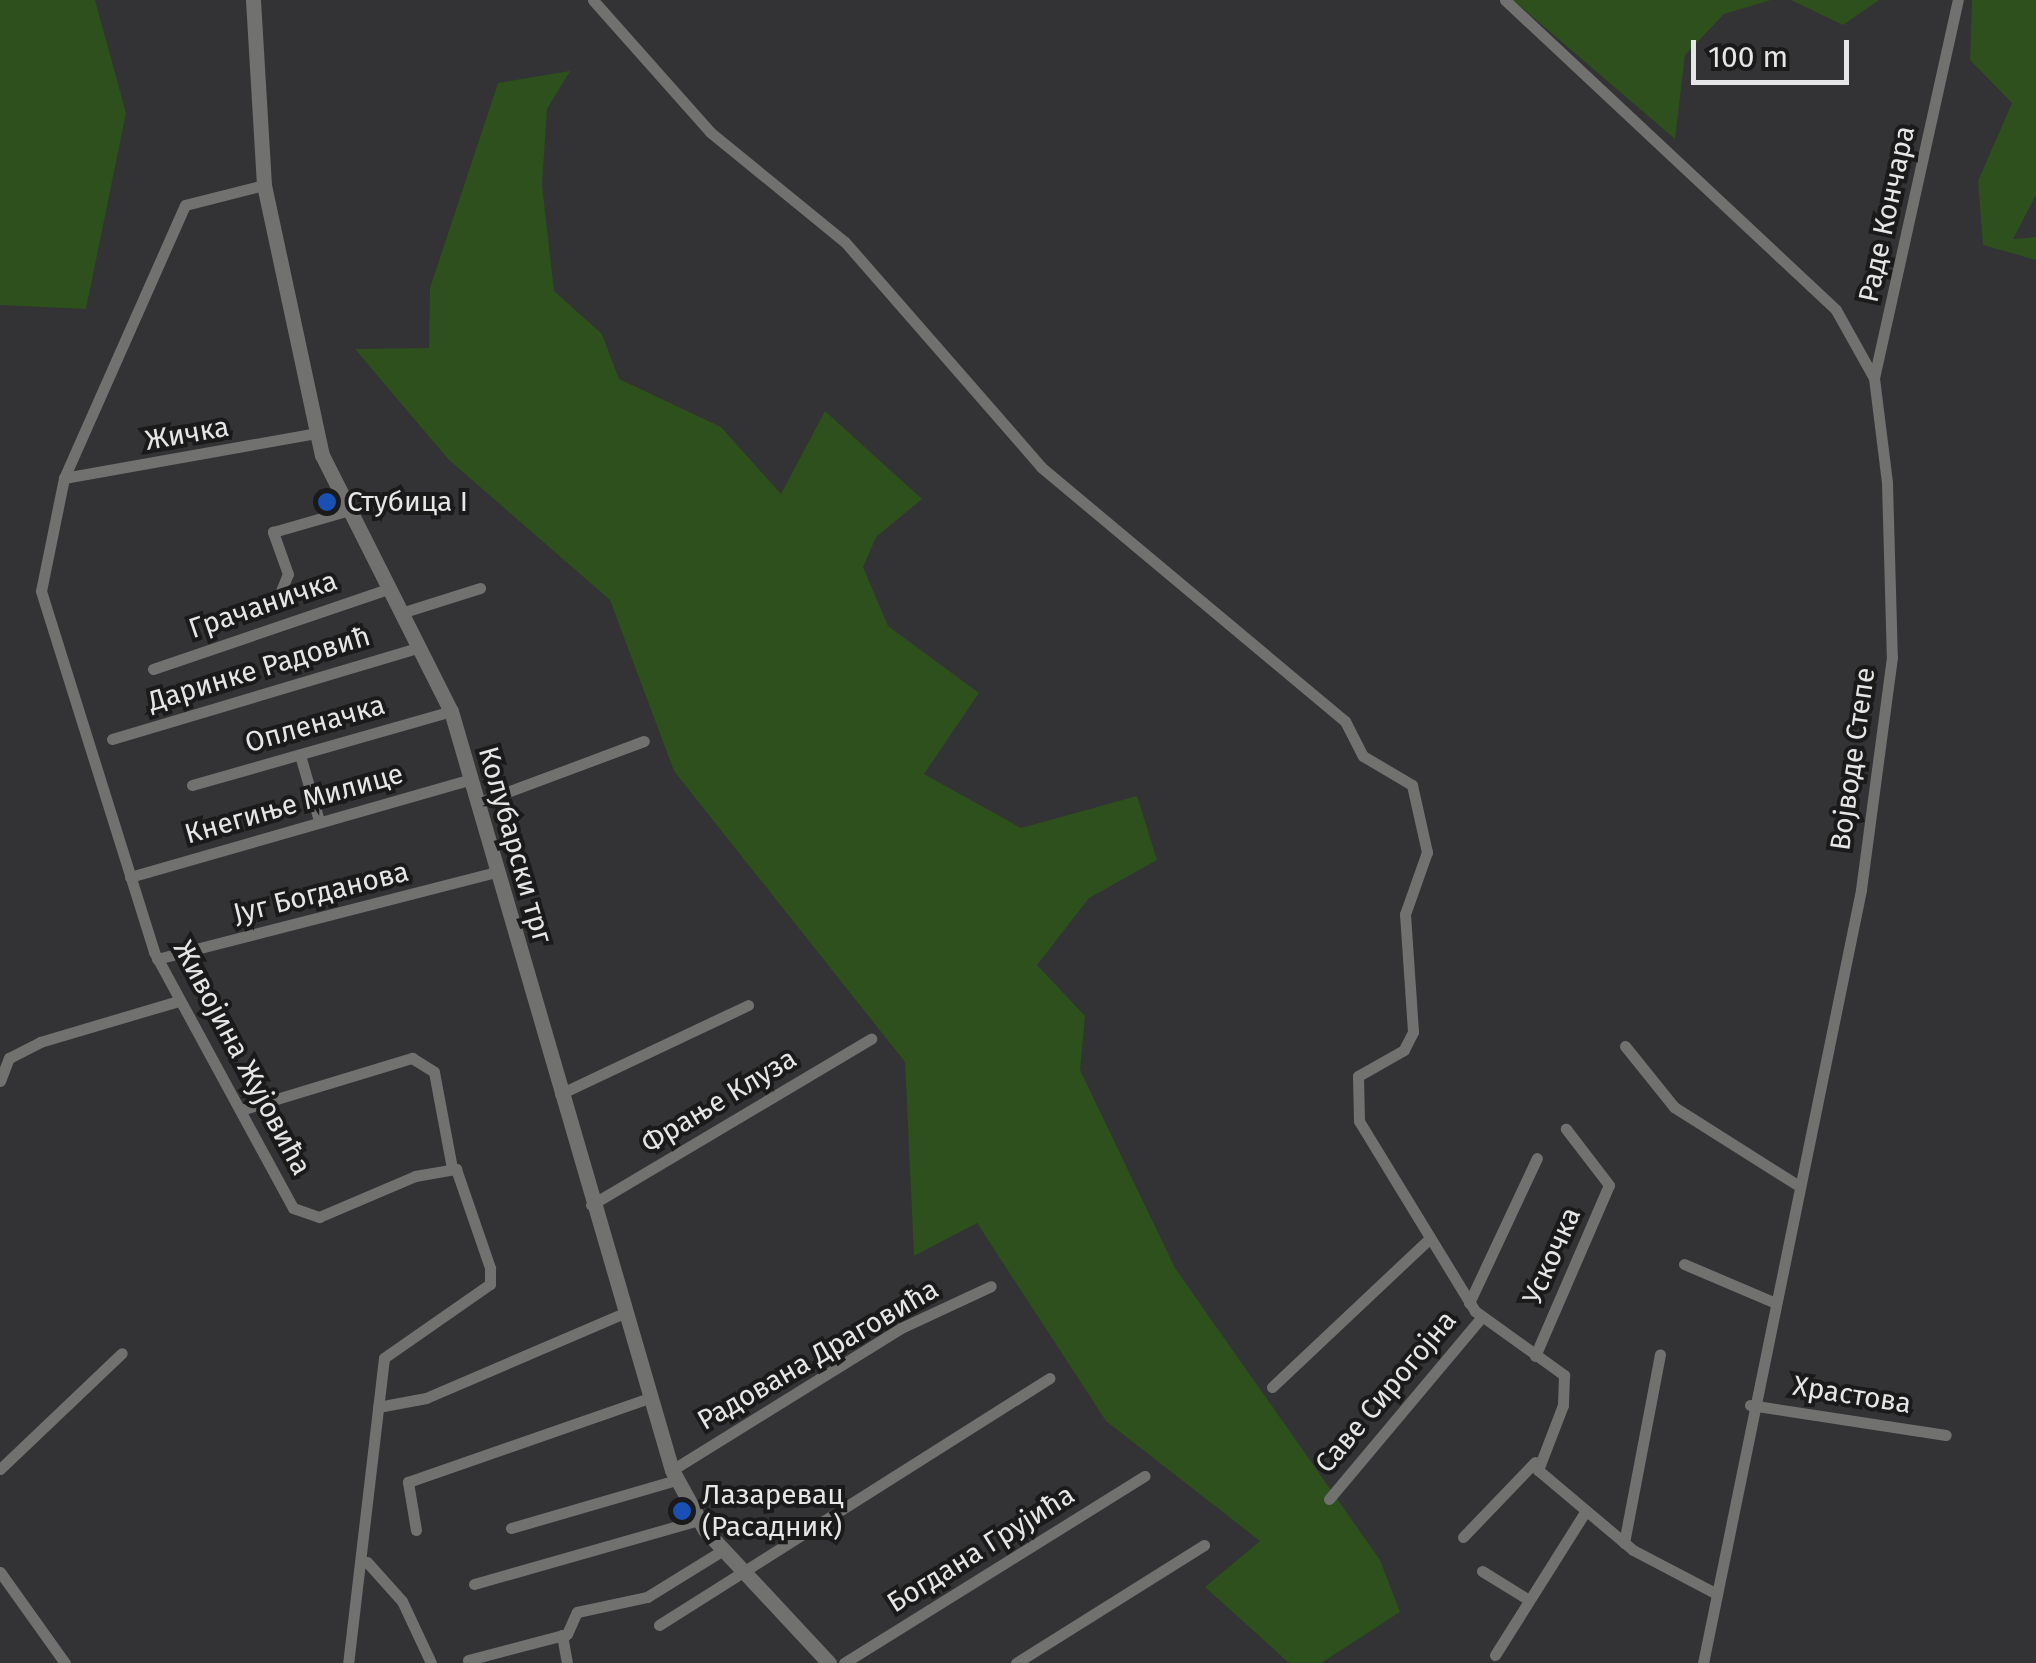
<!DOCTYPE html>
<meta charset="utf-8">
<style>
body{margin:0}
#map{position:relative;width:2036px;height:1663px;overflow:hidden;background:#333235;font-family:"Fira Sans",sans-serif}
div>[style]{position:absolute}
.green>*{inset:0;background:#2d501c}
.minor>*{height:11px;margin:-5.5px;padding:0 5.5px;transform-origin:5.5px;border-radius:5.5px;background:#717170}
.tertiary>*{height:15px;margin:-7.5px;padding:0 7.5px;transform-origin:7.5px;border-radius:7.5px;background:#717170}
.dots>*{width:28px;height:28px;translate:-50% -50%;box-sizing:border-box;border:5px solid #1b1a1b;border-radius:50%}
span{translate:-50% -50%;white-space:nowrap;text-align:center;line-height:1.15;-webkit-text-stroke:8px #1b1a1b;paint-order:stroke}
.street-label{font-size:28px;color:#e6e6e7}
.poi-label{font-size:28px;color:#e6e6e7}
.left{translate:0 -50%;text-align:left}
.scale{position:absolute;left:1691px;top:40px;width:158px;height:45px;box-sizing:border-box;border:5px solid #e6e6e7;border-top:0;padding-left:12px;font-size:30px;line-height:35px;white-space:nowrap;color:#e6e6e7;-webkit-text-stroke:8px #1b1a1b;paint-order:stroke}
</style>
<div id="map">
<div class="green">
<div style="clip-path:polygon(0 0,95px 0,126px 113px,86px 309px,0 305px)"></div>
<div style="clip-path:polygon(1513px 0,1771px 0,1724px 14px,1685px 55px,1675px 139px)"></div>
<div style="clip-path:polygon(1791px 0,1879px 0,1843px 25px)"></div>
<div style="clip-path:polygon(1972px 0,2036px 0,2036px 195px,2013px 239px,2036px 237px,2036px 260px,1983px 245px,1978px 181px,2012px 103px,1970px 60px)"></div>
<div style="clip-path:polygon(570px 71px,547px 109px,542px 185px,554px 291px,602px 334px,619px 379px,721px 427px,781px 494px,825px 411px,922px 499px,876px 537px,863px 567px,888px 626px,979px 693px,924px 774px,1021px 828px,1137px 796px,1157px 860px,1089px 898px,1037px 965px,1085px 1016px,1080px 1070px,1175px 1268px,1380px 1560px,1400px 1612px,1321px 1663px,1289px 1663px,1205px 1587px,1260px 1541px,1106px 1421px,977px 1223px,914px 1256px,905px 1062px,674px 771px,610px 600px,448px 459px,355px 349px,429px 348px,430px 288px,498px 83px)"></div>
</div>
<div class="minor">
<div style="left:593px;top:0;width:176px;rotate:48.4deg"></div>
<div style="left:710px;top:132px;width:174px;rotate:39.2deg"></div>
<div style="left:845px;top:242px;width:298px;rotate:48.9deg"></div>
<div style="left:1041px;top:467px;width:396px;rotate:39.9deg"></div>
<div style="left:1345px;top:721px;width:39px;rotate:63deg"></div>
<div style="left:1363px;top:756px;width:57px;rotate:30.6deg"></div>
<div style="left:1412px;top:785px;width:69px;rotate:77.4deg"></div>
<div style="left:1427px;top:852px;width:66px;rotate:109.5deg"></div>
<div style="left:1405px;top:914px;width:118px;rotate:86.1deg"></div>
<div style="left:1413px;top:1032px;width:20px;rotate:117deg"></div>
<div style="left:1404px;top:1050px;width:53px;rotate:150.5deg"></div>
<div style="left:1358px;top:1076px;width:45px;rotate:88.7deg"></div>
<div style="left:1359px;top:1121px;width:223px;rotate:58.6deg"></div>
<div style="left:1475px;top:1311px;width:110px;rotate:35.7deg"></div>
<div style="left:1564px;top:1375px;width:30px;rotate:92deg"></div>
<div style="left:1563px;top:1405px;width:70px;rotate:111deg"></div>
<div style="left:1538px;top:1470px;width:124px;rotate:40.1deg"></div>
<div style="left:1633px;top:1550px;width:95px;rotate:27.6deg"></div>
<div style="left:1505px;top:0;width:453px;rotate:43.1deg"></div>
<div style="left:1836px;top:310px;width:78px;rotate:60.8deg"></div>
<div style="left:1874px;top:378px;width:106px;rotate:82.9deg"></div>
<div style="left:1887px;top:483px;width:174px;rotate:88.4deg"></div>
<div style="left:1892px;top:657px;width:235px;rotate:97.6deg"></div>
<div style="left:1861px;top:890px;width:789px;rotate:101.55deg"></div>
<div style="left:264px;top:185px;width:81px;rotate:165.8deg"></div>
<div style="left:185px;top:205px;width:299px;rotate:113.9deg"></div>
<div style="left:64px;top:478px;width:115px;rotate:101.5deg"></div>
<div style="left:41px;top:591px;width:378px;rotate:72.6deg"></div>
<div style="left:154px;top:952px;width:291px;rotate:61.5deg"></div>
<div style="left:293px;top:1208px;width:28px;rotate:19deg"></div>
<div style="left:319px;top:1217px;width:104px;rotate:-23.1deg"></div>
<div style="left:415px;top:1176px;width:42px;rotate:-9.7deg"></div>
<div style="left:456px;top:1169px;width:105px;rotate:71deg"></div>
<div style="left:490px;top:1268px;width:16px;rotate:90deg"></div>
<div style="left:490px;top:1284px;width:129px;rotate:145.1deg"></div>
<div style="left:384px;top:1358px;width:307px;rotate:96.7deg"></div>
<div style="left:1874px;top:378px;width:387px;rotate:-77.5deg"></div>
<div style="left:64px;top:478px;width:256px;rotate:-10.1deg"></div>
<div style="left:281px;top:591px;width:18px;rotate:-68deg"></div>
<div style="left:288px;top:574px;width:45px;rotate:-109.7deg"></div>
<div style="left:273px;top:532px;width:76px;rotate:-16deg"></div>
<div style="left:401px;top:613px;width:83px;rotate:-17.6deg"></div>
<div style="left:153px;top:669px;width:248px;rotate:-18.8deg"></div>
<div style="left:112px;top:739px;width:321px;rotate:-16.6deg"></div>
<div style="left:300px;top:755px;width:69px;rotate:73.9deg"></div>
<div style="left:192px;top:785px;width:269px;rotate:-15.9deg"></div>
<div style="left:478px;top:803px;width:177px;rotate:-20.5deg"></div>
<div style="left:130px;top:877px;width:355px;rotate:-16deg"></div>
<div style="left:157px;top:959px;width:351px;rotate:-14.4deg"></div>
<div style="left:1625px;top:1046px;width:78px;rotate:51.2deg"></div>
<div style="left:1674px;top:1107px;width:144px;rotate:32.3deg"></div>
<div style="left:0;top:1081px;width:25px;rotate:-69deg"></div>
<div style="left:9px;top:1058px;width:35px;rotate:-27deg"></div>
<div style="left:40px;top:1042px;width:144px;rotate:-16.5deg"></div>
<div style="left:560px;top:1094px;width:208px;rotate:-25.3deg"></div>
<div style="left:244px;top:1109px;width:176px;rotate:-16.9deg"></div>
<div style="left:412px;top:1058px;width:26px;rotate:32deg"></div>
<div style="left:434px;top:1072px;width:98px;rotate:79.4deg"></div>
<div style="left:591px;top:1205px;width:326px;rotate:-30.7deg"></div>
<div style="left:1684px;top:1264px;width:97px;rotate:23.1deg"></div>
<div style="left:1469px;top:1303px;width:160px;rotate:-64.9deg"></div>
<div style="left:1535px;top:1356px;width:186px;rotate:-66.6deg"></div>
<div style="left:1609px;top:1185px;width:71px;rotate:-127.5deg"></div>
<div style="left:1272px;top:1387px;width:217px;rotate:-43.3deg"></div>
<div style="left:1750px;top:1405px;width:198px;rotate:8.7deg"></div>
<div style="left:378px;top:1407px;width:49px;rotate:-10.6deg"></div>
<div style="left:426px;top:1398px;width:215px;rotate:-23.2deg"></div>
<div style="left:0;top:1469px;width:168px;rotate:-43.6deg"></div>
<div style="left:672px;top:1470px;width:269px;rotate:-31.8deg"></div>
<div style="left:901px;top:1328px;width:99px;rotate:-25deg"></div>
<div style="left:1329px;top:1499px;width:236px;rotate:-50deg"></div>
<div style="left:511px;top:1528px;width:172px;rotate:-16.2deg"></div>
<div style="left:416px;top:1530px;width:49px;rotate:-99.5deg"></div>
<div style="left:408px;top:1482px;width:255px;rotate:-19.2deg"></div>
<div style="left:1463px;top:1537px;width:104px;rotate:-46.2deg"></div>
<div style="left:1624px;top:1543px;width:192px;rotate:-79.2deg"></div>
<div style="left:367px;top:1562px;width:52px;rotate:48.1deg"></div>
<div style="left:402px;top:1601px;width:68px;rotate:64.9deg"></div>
<div style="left:1482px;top:1571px;width:55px;rotate:31.7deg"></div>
<div style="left:0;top:1572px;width:112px;rotate:54.5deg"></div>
<div style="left:474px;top:1584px;width:233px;rotate:-15.9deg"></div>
<div style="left:659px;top:1625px;width:462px;rotate:-32.3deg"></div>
<div style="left:562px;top:1635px;width:28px;rotate:80deg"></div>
<div style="left:1495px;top:1655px;width:169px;rotate:-57.8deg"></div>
<div style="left:468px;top:1660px;width:102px;rotate:-14.7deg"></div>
<div style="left:567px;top:1634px;width:24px;rotate:-66deg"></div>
<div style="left:577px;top:1612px;width:72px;rotate:-12.1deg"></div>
<div style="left:647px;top:1597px;width:89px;rotate:-31.7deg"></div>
<div style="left:844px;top:1663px;width:354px;rotate:-31.9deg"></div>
<div style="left:1016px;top:1663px;width:222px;rotate:-32.1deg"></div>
</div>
<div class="tertiary">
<div style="left:253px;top:0;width:185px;rotate:86.6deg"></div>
<div style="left:264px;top:185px;width:276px;rotate:77.9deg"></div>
<div style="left:322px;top:455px;width:287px;rotate:63.3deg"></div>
<div style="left:451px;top:711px;width:791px;rotate:73.77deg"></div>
<div style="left:672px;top:1470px;width:68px;rotate:61.2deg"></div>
<div style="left:705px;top:1530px;width:182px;rotate:47deg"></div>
</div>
<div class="dots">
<div style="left:327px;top:502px;background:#1a4fb4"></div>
<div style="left:682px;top:1511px;background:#1a4fb4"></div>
</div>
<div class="street-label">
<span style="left:1887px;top:214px;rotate:-78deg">Раде Кончара</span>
<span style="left:187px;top:434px;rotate:-10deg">Жичка</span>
<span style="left:263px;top:605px;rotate:-19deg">Грачаничка</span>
<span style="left:259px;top:669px;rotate:-17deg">Даринке Радовић</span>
<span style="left:315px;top:724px;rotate:-16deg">Опленачка</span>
<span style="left:1853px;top:759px;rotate:-82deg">Војводе Степе</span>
<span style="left:294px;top:804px;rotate:-16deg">Кнегиње Милице</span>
<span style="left:515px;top:845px;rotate:74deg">Колубарски трг</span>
<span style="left:321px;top:893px;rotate:-14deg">Југ Богданова</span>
<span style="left:242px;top:1058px;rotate:62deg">Живојина Жујовића</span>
<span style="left:719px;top:1101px;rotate:-31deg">Фрање Клуза</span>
<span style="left:1552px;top:1256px;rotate:-66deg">Ускочка</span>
<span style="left:818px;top:1355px;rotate:-30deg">Радована Драговића</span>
<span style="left:1386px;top:1392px;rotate:-50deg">Саве Сирогојна</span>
<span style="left:1852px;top:1395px;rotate:9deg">Храстова</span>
<span style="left:981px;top:1549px;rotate:-32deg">Богдана Грујића</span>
</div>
<div class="poi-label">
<span class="left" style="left:347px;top:502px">Стубица I</span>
<span class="left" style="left:702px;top:1511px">Лазаревац<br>(Расадник)</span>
</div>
<div class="scale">100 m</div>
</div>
